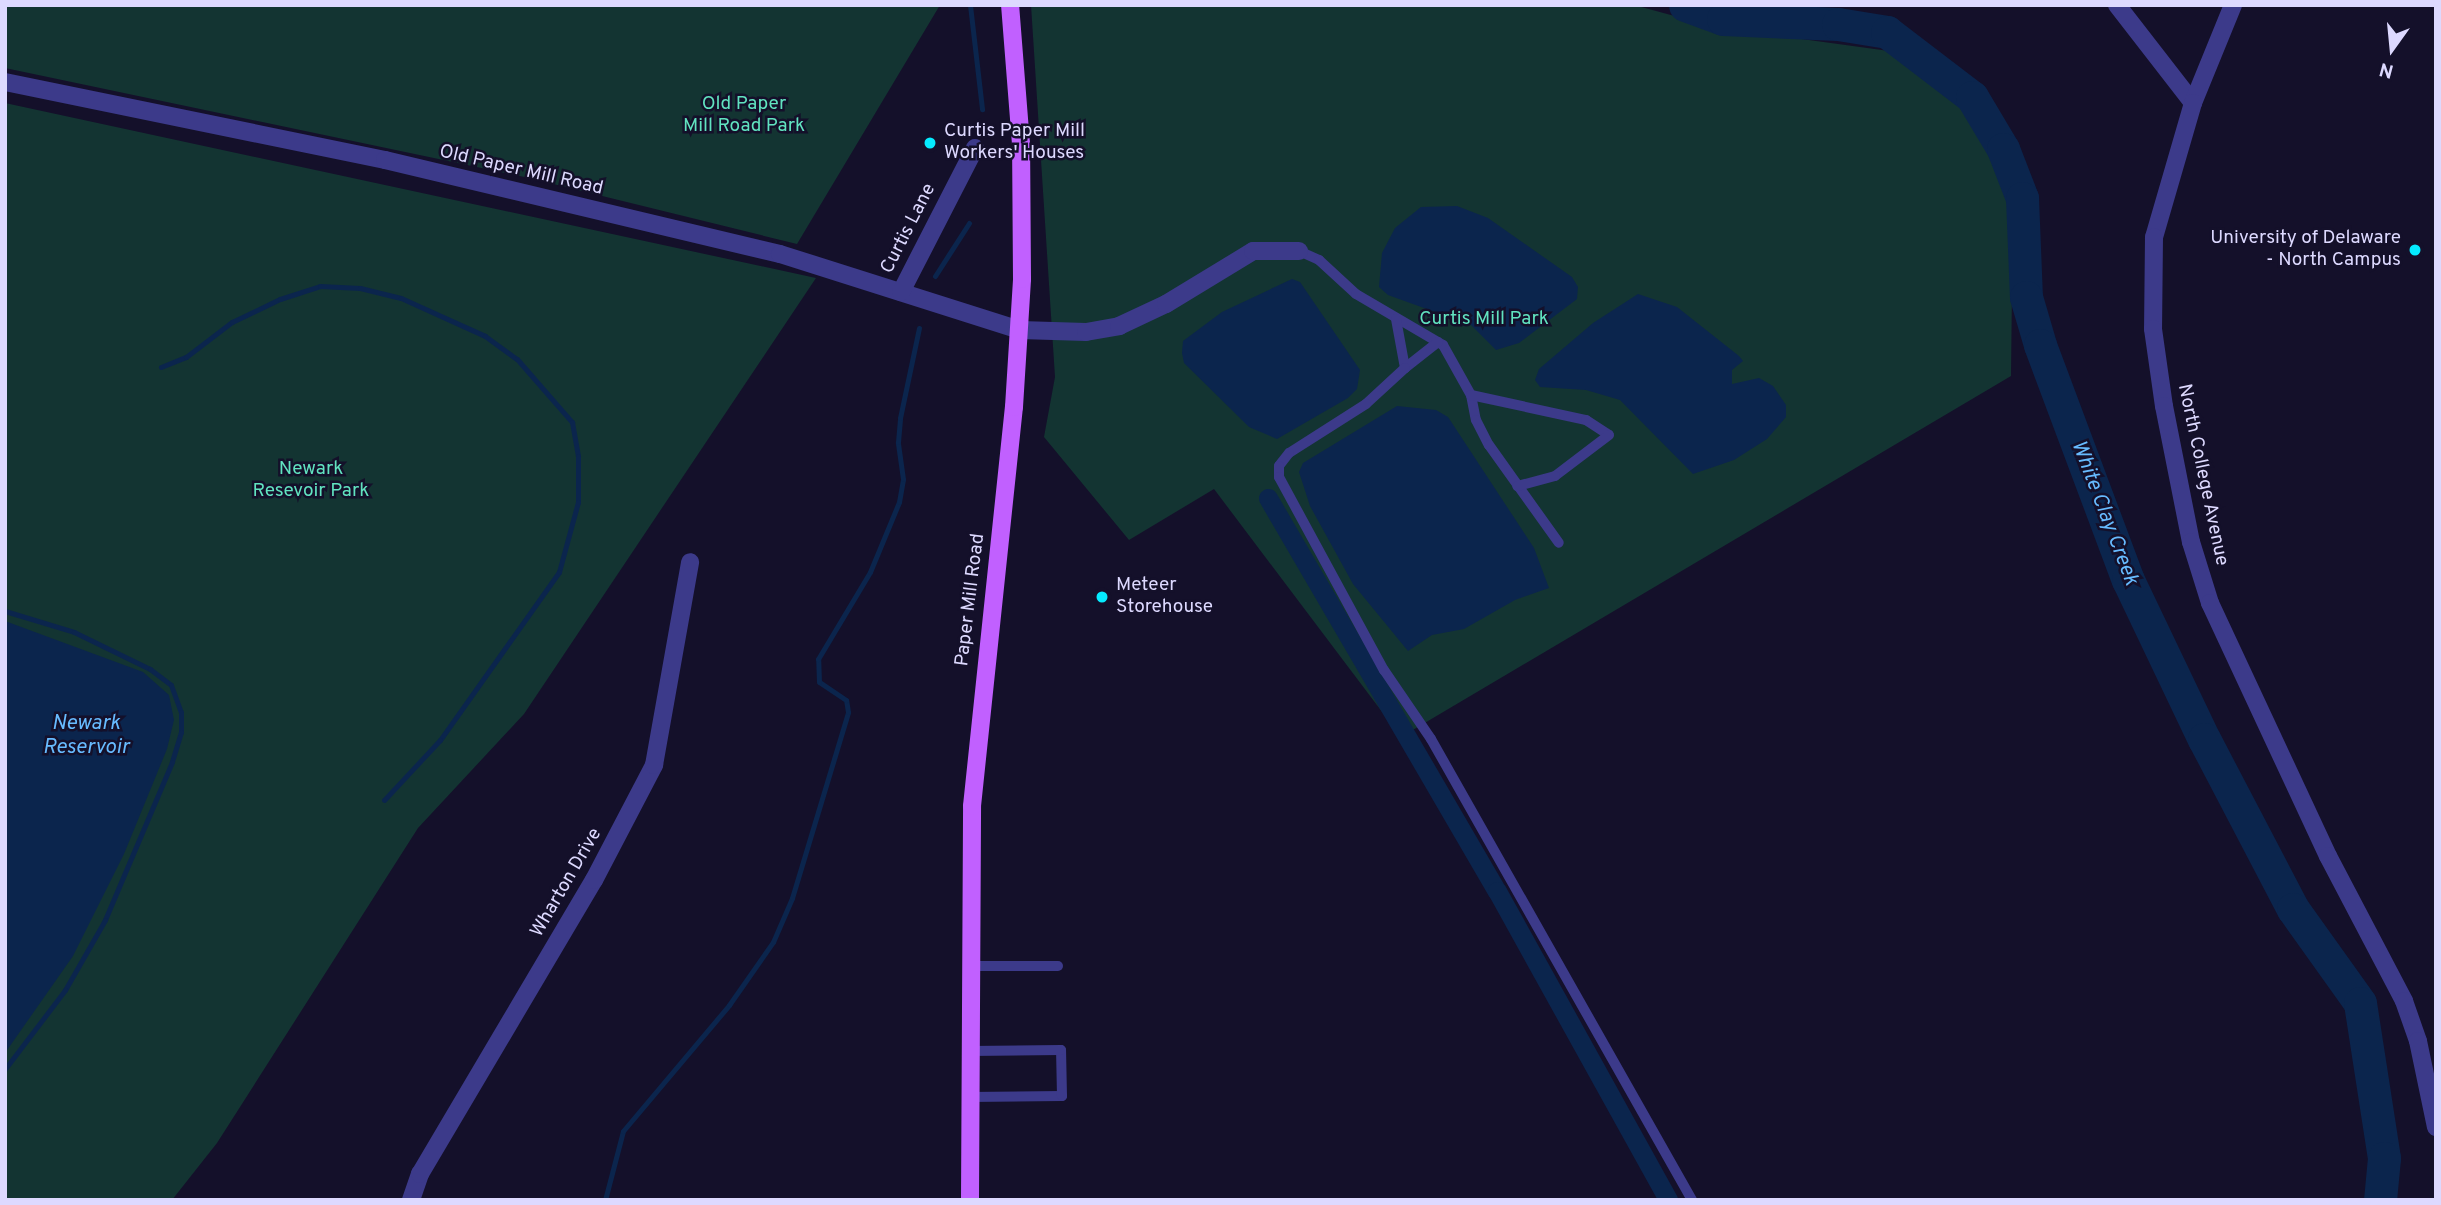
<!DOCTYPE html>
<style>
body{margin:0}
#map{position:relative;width:2441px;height:1205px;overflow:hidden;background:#14102a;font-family:Overpass,sans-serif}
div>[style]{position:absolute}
.green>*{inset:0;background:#133432}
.water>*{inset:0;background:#0b254d}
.stream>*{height:5px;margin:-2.5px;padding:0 2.5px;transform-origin:2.5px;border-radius:2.5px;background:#0b254d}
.canal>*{height:19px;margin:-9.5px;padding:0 9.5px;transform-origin:9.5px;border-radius:9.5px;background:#0b254d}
.river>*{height:33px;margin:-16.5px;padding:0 16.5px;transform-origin:16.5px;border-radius:16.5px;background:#0b254d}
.lane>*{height:10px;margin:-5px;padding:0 5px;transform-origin:5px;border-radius:5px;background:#3c3a8a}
.street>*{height:18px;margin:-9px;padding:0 9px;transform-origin:9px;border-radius:9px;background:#3c3a8a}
.primary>*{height:18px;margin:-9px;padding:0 9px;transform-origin:9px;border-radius:9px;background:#c160ff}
.dots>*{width:19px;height:19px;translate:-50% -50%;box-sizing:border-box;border:4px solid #14102a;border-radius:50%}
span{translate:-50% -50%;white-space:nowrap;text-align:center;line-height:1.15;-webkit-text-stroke:5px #14102a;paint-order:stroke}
.park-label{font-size:19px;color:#61e3c0}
.poi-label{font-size:19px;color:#ddd9ff}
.left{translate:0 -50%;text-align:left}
.right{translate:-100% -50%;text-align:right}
.street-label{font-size:19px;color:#ddd9ff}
.water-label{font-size:21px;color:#67bbff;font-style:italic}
.frame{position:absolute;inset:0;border:7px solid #ddd9ff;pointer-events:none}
.north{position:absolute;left:2357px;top:14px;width:70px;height:70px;-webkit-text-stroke:5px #14102a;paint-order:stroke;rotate:195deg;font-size:19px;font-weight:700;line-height:28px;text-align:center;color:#ddd9ff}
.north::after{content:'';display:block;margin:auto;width:24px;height:32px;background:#ddd9ff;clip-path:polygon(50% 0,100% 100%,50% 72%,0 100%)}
</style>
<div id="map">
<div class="green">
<div style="clip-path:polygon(5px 5px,940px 5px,797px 244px,529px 178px,5px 68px)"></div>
<div style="clip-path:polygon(1031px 5px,1634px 5px,1715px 27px,1889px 51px,1964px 103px,2013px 203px,2011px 376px,1401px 737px,1214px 489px,1129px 540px,1044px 437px,1055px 377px)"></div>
<div style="clip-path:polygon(5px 103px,816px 278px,524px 714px,418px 828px,217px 1143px,172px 1200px,5px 1200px)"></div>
</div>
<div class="water">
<div style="clip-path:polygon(1421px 207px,1457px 206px,1488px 218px,1572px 277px,1578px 287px,1577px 299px,1519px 343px,1496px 350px,1471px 325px,1388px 295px,1379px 287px,1382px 253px,1395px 228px)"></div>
<div style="clip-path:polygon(1292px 279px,1300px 282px,1360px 370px,1357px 389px,1348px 398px,1277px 439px,1249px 427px,1184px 363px,1182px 353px,1183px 341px,1222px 312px)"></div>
<div style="clip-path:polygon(1638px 294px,1677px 307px,1739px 356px,1743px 361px,1732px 370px,1732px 384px,1759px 378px,1773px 386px,1786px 405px,1786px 417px,1767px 439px,1734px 460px,1693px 474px,1620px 400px,1586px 390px,1540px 387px,1535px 380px,1539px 369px,1593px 323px)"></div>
<div style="clip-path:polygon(1397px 406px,1436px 410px,1448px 417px,1534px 548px,1549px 588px,1515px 600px,1464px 629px,1432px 635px,1408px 651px,1353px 584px,1310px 506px,1299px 472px,1303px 463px)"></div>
<div style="clip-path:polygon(5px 621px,143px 672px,169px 695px,174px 720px,167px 749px,124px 854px,73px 956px,5px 1053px)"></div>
</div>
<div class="stream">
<div style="left:970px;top:5px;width:105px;rotate:83.4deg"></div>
<div style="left:935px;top:276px;width:63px;rotate:-57.3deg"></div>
<div style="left:161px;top:367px;width:27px;rotate:-22deg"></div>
<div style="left:186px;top:357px;width:58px;rotate:-37.3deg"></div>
<div style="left:232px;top:322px;width:53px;rotate:-25.6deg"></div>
<div style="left:280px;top:299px;width:42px;rotate:-18deg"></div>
<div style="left:320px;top:286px;width:40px;rotate:2.9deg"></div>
<div style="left:360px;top:288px;width:42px;rotate:13.7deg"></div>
<div style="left:401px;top:298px;width:92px;rotate:24.3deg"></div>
<div style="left:485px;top:336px;width:39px;rotate:36deg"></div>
<div style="left:517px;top:359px;width:84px;rotate:48.9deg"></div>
<div style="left:572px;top:422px;width:35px;rotate:80deg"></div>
<div style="left:578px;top:456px;width:46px;rotate:90deg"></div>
<div style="left:578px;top:502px;width:73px;rotate:105.2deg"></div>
<div style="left:559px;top:572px;width:206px;rotate:125.3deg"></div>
<div style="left:440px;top:740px;width:82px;rotate:133deg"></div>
<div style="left:5px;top:611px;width:72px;rotate:16.9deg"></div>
<div style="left:74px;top:632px;width:85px;rotate:26deg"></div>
<div style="left:150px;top:669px;width:26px;rotate:37deg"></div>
<div style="left:171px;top:685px;width:29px;rotate:70deg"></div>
<div style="left:181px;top:712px;width:20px;rotate:90deg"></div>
<div style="left:181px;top:732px;width:31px;rotate:107deg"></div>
<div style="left:172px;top:762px;width:172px;rotate:113deg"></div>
<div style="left:105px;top:920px;width:81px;rotate:119.7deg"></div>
<div style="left:65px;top:990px;width:99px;rotate:127.2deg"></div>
<div style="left:605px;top:1200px;width:71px;rotate:-75.4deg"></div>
<div style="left:623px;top:1131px;width:165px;rotate:-49.9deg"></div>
<div style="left:729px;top:1005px;width:77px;rotate:-55.1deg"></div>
<div style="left:773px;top:942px;width:48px;rotate:-66.6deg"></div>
<div style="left:792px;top:898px;width:194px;rotate:-73.2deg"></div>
<div style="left:848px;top:712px;width:12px;rotate:-99deg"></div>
<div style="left:846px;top:700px;width:32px;rotate:-146deg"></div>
<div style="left:819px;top:682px;width:23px;rotate:-92deg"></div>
<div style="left:818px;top:659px;width:101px;rotate:-59.1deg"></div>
<div style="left:870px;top:572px;width:76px;rotate:-67.5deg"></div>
<div style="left:899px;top:502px;width:23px;rotate:-80deg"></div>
<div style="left:903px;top:479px;width:37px;rotate:-98deg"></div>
<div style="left:898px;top:442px;width:24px;rotate:-85deg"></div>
<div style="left:900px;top:418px;width:92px;rotate:-78.1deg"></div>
</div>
<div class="canal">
<div style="left:1268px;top:498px;width:455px;rotate:59.8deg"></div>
<div style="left:1497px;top:891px;width:353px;rotate:61deg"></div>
</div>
<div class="river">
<div style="left:1685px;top:5px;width:40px;rotate:20.2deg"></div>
<div style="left:1723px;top:19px;width:115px;rotate:2.5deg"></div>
<div style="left:1838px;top:24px;width:50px;rotate:9.3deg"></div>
<div style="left:1887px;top:32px;width:107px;rotate:37.4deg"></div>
<div style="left:1972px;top:97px;width:61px;rotate:59.2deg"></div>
<div style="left:2003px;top:149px;width:53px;rotate:68.8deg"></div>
<div style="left:2022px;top:198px;width:99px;rotate:87.7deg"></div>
<div style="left:2026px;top:297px;width:50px;rotate:73.7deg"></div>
<div style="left:2040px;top:345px;width:251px;rotate:69.5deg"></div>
<div style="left:2128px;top:580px;width:176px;rotate:64.5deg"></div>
<div style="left:2204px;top:739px;width:192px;rotate:62.4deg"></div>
<div style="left:2293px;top:909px;width:115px;rotate:54.5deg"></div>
<div style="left:2360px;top:1003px;width:157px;rotate:81.2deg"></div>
<div style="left:2384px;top:1158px;width:42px;rotate:95.4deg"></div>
</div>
<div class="lane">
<div style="left:1299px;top:251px;width:22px;rotate:24deg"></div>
<div style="left:1319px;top:260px;width:50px;rotate:42.6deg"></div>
<div style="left:1356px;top:294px;width:101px;rotate:30.4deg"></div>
<div style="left:1443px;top:345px;width:57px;rotate:60.8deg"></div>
<div style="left:1471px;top:395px;width:25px;rotate:79deg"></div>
<div style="left:1476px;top:420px;width:28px;rotate:63deg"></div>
<div style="left:1489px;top:445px;width:120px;rotate:54.5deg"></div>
<div style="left:1396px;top:319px;width:50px;rotate:79.6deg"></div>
<div style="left:1405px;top:368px;width:42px;rotate:-38.2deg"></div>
<div style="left:1405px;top:368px;width:53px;rotate:137.3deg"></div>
<div style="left:1366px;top:404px;width:91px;rotate:147.5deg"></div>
<div style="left:1289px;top:453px;width:16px;rotate:128deg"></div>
<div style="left:1279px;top:466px;width:11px;rotate:90deg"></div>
<div style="left:1279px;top:477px;width:220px;rotate:61.5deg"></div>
<div style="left:1384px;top:670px;width:83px;rotate:55.7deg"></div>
<div style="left:1431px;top:739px;width:530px;rotate:60.48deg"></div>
<div style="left:1471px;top:395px;width:118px;rotate:12.3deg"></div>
<div style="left:1586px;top:420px;width:27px;rotate:33deg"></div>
<div style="left:1609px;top:435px;width:68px;rotate:142.8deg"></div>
<div style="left:1555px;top:476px;width:39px;rotate:165deg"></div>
<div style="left:969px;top:966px;width:89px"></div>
<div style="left:969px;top:1097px;width:93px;rotate:-0.6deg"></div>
<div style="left:1062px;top:1096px;width:46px;rotate:-91.2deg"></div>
<div style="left:1061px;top:1050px;width:92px;rotate:179.4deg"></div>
</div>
<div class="street">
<div style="left:2117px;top:5px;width:124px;rotate:52.2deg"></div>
<div style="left:2233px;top:5px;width:106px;rotate:112.2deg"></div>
<div style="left:2193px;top:103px;width:140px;rotate:106.2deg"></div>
<div style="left:2154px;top:237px;width:92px;rotate:90.6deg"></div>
<div style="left:2153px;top:329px;width:78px;rotate:81.9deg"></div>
<div style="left:2164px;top:406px;width:139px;rotate:78.8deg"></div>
<div style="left:2191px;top:542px;width:64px;rotate:72.7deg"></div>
<div style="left:2210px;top:603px;width:279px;rotate:65deg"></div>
<div style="left:2328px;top:856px;width:164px;rotate:62.3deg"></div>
<div style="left:2404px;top:1001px;width:42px;rotate:70.7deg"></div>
<div style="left:2418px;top:1041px;width:88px;rotate:78.2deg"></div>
<div style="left:5px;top:82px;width:388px;rotate:11.6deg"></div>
<div style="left:385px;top:160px;width:406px;rotate:13.4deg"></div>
<div style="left:780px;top:254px;width:252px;rotate:17.6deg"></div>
<div style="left:1020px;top:330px;width:66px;rotate:1.7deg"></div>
<div style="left:1086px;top:332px;width:34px;rotate:-10deg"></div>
<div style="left:1119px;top:326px;width:52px;rotate:-25.1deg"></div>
<div style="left:1166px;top:304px;width:102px;rotate:-31.3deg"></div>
<div style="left:1253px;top:251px;width:46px"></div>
<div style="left:901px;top:292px;width:162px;rotate:-62.8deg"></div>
<div style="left:411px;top:1200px;width:28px;rotate:-71deg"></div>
<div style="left:420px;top:1174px;width:342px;rotate:-59.4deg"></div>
<div style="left:594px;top:880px;width:130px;rotate:-62.4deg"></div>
<div style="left:654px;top:765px;width:206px;rotate:-79.9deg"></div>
</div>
<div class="primary">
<div style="left:970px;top:1200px;width:394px;rotate:-89.7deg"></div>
<div style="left:972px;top:806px;width:401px;rotate:-84deg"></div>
<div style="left:1014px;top:407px;width:128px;rotate:-86.4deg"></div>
<div style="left:1022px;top:279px;width:135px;rotate:-90.4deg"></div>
<div style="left:1021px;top:144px;width:139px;rotate:-94.5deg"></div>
</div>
<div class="dots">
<div style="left:930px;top:143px;background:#05ebff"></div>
<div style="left:2415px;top:250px;background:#05ebff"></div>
<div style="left:1102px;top:597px;background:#05ebff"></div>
</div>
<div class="park-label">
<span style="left:744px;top:116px">Old Paper<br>Mill Road Park</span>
<span style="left:1484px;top:320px">Curtis Mill Park</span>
<span style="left:311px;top:481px">Newark<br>Resevoir Park</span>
</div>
<div class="poi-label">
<span class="left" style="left:944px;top:143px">Curtis Paper Mill<br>Workers' Houses</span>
<span class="right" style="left:2401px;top:250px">University of Delaware<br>- North Campus</span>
<span class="left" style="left:1116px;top:597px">Meteer<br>Storehouse</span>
</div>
<div class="street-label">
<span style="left:521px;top:171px;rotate:13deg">Old Paper Mill Road</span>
<span style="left:909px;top:229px;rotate:-63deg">Curtis Lane</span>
<span style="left:2202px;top:475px;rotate:78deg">North College Avenue</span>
<span style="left:971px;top:600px;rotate:-83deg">Paper Mill Road</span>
<span style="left:567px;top:883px;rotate:-60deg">Wharton Drive</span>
</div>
<div class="water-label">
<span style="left:2104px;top:513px;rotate:69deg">White Clay Creek</span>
<span style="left:86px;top:736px">Newark<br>Reservoir</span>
</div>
<div class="frame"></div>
<div class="north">N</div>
</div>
